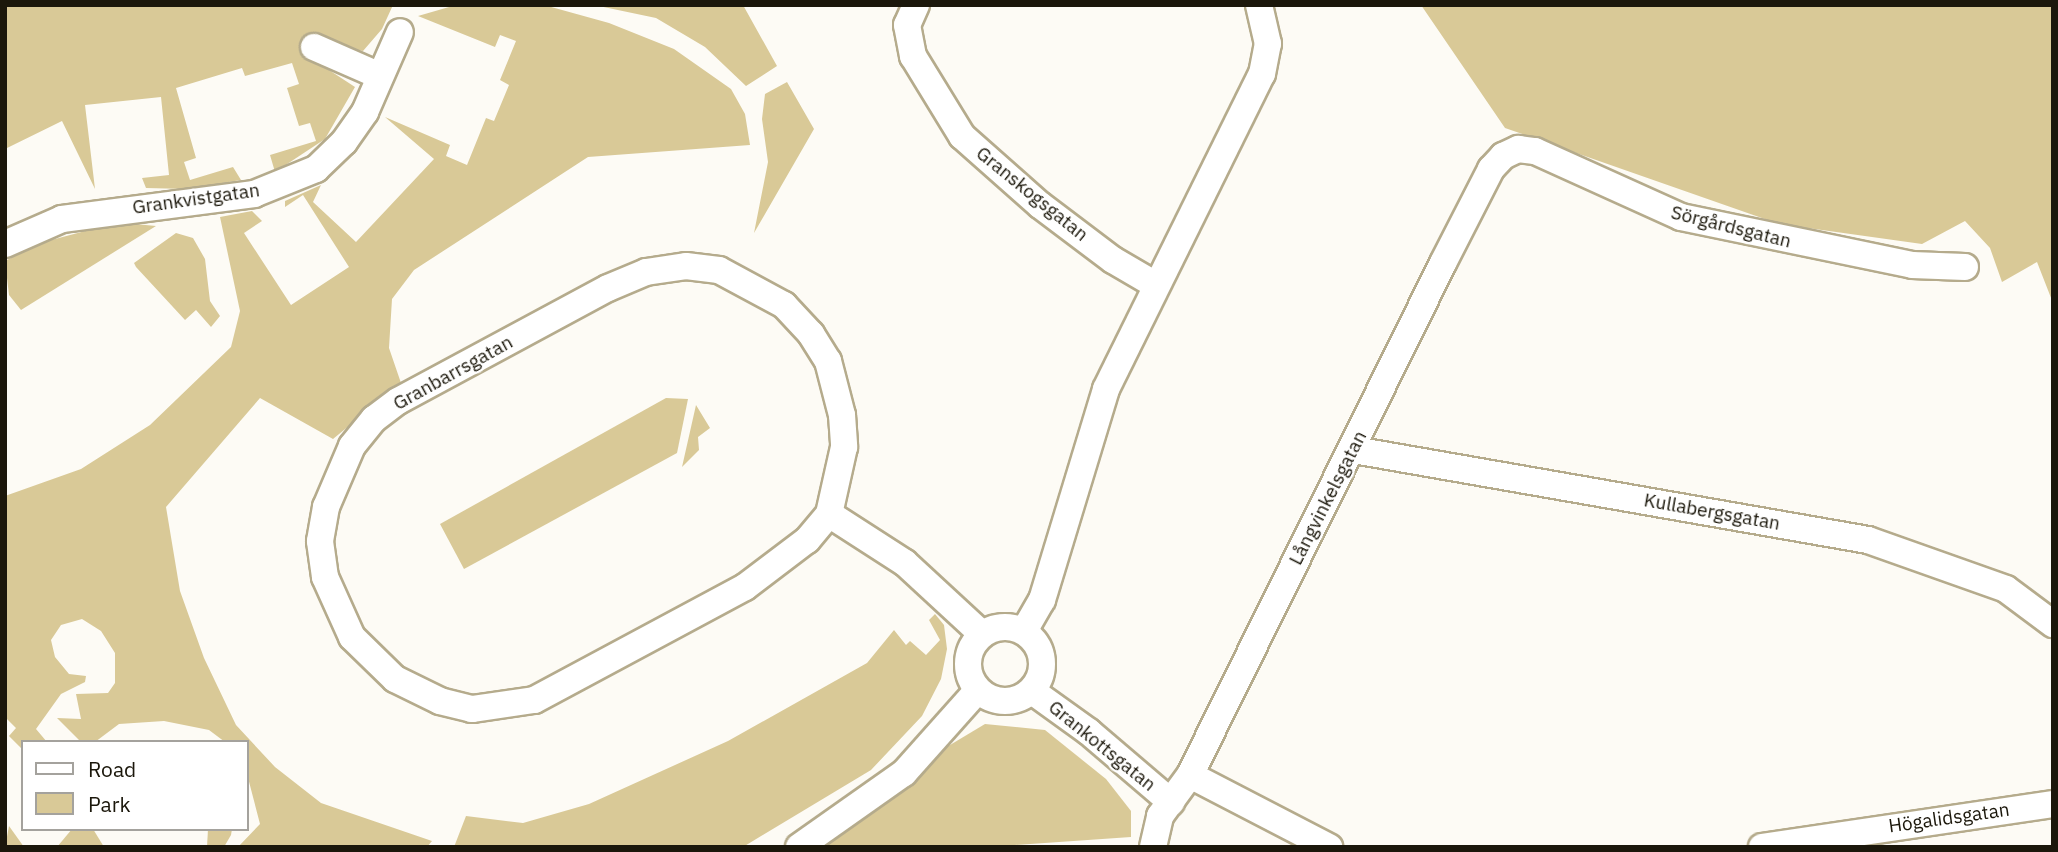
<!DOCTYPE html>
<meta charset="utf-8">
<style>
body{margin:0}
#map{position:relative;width:2058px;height:852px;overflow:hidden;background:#fdfbf5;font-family:"IBM Plex Sans",sans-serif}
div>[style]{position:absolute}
.green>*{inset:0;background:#d9c997}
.roads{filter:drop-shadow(2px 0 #b5ab8c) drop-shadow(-2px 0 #b5ab8c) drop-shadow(0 2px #b5ab8c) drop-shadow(0 -2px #b5ab8c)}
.minor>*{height:26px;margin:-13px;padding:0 13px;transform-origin:13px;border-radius:13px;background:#fff}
.minor>.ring{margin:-13px;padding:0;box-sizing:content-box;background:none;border:26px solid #fff;border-radius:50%}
span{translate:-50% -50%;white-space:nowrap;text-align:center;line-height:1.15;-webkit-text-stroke:5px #fff;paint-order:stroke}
.street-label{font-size:19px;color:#1b170b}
.frame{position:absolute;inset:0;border:7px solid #1b170b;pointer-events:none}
.legend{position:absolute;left:21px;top:740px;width:228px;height:91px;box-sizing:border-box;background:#fff;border:2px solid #a4a29d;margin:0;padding:9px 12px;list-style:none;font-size:21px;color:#1b170b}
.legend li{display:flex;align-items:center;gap:14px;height:35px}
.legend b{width:35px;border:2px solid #a4a29d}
</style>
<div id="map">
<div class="green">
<div style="clip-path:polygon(5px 5px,393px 5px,382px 29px,363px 51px,311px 42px,306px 55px,355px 87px,325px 139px,275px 172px,270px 155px,316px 141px,310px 123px,299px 126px,287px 88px,299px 84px,292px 63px,245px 76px,242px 68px,176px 88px,196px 158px,184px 162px,190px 180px,233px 167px,241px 180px,186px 189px,146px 188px,142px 178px,169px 175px,161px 97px,85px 105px,95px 189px,62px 121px,5px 149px)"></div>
<div style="clip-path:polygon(456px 5px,544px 5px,609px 23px,674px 49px,731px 89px,745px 114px,750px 145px,588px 157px,414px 270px,392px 299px,389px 348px,401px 383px,333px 439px,260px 398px,166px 507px,180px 591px,204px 658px,236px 725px,275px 767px,321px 803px,432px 841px,427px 847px,238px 847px,260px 824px,247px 774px,247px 742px,225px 742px,209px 730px,164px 721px,119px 724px,95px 742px,81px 742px,57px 718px,81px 719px,76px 694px,108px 693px,115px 683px,115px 653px,101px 631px,82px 619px,61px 625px,51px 640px,55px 657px,69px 674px,86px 676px,85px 682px,61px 694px,36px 729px,47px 742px,23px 742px,23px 750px,9px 736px,16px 728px,5px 717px,5px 496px,81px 469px,150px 425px,231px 347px,240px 311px,220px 217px,252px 211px,262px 221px,244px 233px,291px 305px,349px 267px,303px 195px,285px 207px,285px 201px,321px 185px,313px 202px,356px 242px,434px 159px,385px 117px,450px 145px,446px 156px,467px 165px,486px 118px,494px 121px,509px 85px,500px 80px,516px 41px,500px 35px,495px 47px,418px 16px)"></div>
<div style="clip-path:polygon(594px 5px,743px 5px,777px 66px,746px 86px,705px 47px,656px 18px)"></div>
<div style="clip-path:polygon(1421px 5px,2053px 5px,2053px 303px,2037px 262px,2002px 282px,1990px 248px,1965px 221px,1922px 244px,1779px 224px,1505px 128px)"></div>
<div style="clip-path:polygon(787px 82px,814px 129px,754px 233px,768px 162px,762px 119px,765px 94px)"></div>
<div style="clip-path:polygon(135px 224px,156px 226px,21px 310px,9px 295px,5px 261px,40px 243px,89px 230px)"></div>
<div style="clip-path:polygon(176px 233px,193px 238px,205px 259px,210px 301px,220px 316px,211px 327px,196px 310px,185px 320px,136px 267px,134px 263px)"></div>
<div style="clip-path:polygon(666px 398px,688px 399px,677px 453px,464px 569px,440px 524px)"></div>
<div style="clip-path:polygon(696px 405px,710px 428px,698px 437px,699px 450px,682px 467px)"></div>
<div style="clip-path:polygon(935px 614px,944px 625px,947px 649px,941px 679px,922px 716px,871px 770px,743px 847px,454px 847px,466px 816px,523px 823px,589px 804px,728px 741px,867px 663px,894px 630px,906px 645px,910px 641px,926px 655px,940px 640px,929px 620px)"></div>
<div style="clip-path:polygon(985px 724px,1045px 730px,1106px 779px,1131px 811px,1131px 837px,987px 847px,811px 847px,940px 751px)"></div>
<div style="clip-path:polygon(9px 826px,24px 847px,5px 847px)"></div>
<div style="clip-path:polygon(72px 829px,93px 829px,104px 847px,57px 847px)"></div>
<div style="clip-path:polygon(208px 829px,232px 829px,231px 835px,224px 847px,207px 847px)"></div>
</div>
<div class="roads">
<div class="minor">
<div style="left:916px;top:5px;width:22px;rotate:114deg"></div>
<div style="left:907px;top:25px;width:32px;rotate:79deg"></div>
<div style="left:913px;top:56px;width:94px;rotate:58.5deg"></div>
<div style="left:962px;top:136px;width:104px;rotate:41.5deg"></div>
<div style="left:1040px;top:205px;width:91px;rotate:37deg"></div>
<div style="left:1113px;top:260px;width:50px;rotate:30.2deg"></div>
<div style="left:314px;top:47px;width:72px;rotate:23.7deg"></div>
<div style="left:5px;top:244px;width:62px;rotate:-23.7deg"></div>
<div style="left:62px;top:219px;width:194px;rotate:-7.4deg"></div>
<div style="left:254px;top:194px;width:67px;rotate:-22deg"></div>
<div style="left:316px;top:169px;width:39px;rotate:-44deg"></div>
<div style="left:344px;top:142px;width:37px;rotate:-55deg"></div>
<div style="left:365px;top:112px;width:87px;rotate:-66.4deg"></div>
<div style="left:686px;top:266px;width:33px;rotate:7deg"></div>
<div style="left:719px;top:270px;width:74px;rotate:28.3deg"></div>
<div style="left:784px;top:305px;width:40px;rotate:47deg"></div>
<div style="left:811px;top:334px;width:32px;rotate:58deg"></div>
<div style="left:828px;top:361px;width:56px;rotate:75.5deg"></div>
<div style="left:842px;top:415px;width:32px;rotate:86deg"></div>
<div style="left:844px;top:447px;width:69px;rotate:102.6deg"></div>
<div style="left:829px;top:514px;width:34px;rotate:130deg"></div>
<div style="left:807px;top:540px;width:78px;rotate:142.8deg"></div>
<div style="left:745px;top:587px;width:239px;rotate:151.8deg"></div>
<div style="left:534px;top:700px;width:63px;rotate:171.7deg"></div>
<div style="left:472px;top:709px;width:33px;rotate:-166deg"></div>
<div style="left:440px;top:701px;width:50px;rotate:-153.9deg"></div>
<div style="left:395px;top:679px;width:60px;rotate:-135.7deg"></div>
<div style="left:352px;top:637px;width:66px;rotate:-114.2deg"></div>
<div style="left:325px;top:577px;width:36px;rotate:-98deg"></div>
<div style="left:320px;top:541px;width:35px;rotate:-80deg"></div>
<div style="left:326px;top:507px;width:66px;rotate:-66.9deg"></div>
<div style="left:352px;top:446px;width:35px;rotate:-51deg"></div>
<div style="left:374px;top:419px;width:30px;rotate:-37deg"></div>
<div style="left:398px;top:401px;width:238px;rotate:-28.3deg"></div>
<div style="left:608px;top:288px;width:41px;rotate:-22.8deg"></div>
<div style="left:646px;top:272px;width:40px;rotate:-8.5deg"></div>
<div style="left:1354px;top:450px;width:522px;rotate:9.93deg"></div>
<div style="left:1868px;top:540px;width:146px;rotate:19.5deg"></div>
<div style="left:2006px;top:589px;width:59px;rotate:36.7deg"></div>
<div style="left:829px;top:514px;width:90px;rotate:32.8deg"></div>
<div style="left:905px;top:563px;width:105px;rotate:42.7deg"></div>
<div class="ring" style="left:968px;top:627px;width:48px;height:48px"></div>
<div style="left:1024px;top:631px;width:36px;rotate:-60deg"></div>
<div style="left:1042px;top:600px;width:220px;rotate:-73.1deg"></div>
<div style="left:1106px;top:389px;width:352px;rotate:-63.7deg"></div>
<div style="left:1262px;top:74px;width:31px;rotate:-79deg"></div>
<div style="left:1268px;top:44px;width:40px;rotate:-103deg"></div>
<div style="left:1032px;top:691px;width:70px;rotate:35.7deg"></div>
<div style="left:1089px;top:732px;width:108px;rotate:40.5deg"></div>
<div style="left:1190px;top:775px;width:157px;rotate:27.4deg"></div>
<div style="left:799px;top:847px;width:128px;rotate:-35.2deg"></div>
<div style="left:904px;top:773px;width:111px;rotate:-48.3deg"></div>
<div style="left:1153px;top:847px;width:32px;rotate:-77deg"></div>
<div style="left:1160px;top:816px;width:51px;rotate:-53.8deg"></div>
<div style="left:1190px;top:775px;width:571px;rotate:-63.7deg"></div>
<div style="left:1443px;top:263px;width:106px;rotate:-62.9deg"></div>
<div style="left:1491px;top:169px;width:18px;rotate:-47deg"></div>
<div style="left:1503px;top:156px;width:17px;rotate:-25deg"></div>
<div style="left:1518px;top:149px;width:17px;rotate:7deg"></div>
<div style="left:1535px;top:151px;width:160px;rotate:24.3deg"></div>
<div style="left:1681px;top:217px;width:236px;rotate:11.7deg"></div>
<div style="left:1912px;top:265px;width:53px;rotate:2.2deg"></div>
<div style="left:1762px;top:847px;width:294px;rotate:-8.4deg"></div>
</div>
</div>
<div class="street-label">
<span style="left:1032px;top:194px;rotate:39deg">Granskogsgatan</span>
<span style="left:196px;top:199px;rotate:-8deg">Grankvistgatan</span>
<span style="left:1731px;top:227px;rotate:14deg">Sörgårdsgatan</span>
<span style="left:453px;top:373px;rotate:-29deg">Granbarrsgatan</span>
<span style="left:1328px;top:498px;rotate:-63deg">Långvinkelsgatan</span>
<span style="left:1712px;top:512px;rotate:10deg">Kullabergsgatan</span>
<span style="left:1102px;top:746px;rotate:39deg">Grankottsgatan</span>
<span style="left:1949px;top:818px;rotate:-8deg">Högalidsgatan</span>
</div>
<div class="frame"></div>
<ul class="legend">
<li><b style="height:9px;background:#fff"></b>Road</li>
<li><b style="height:19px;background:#d9c997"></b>Park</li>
</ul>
</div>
